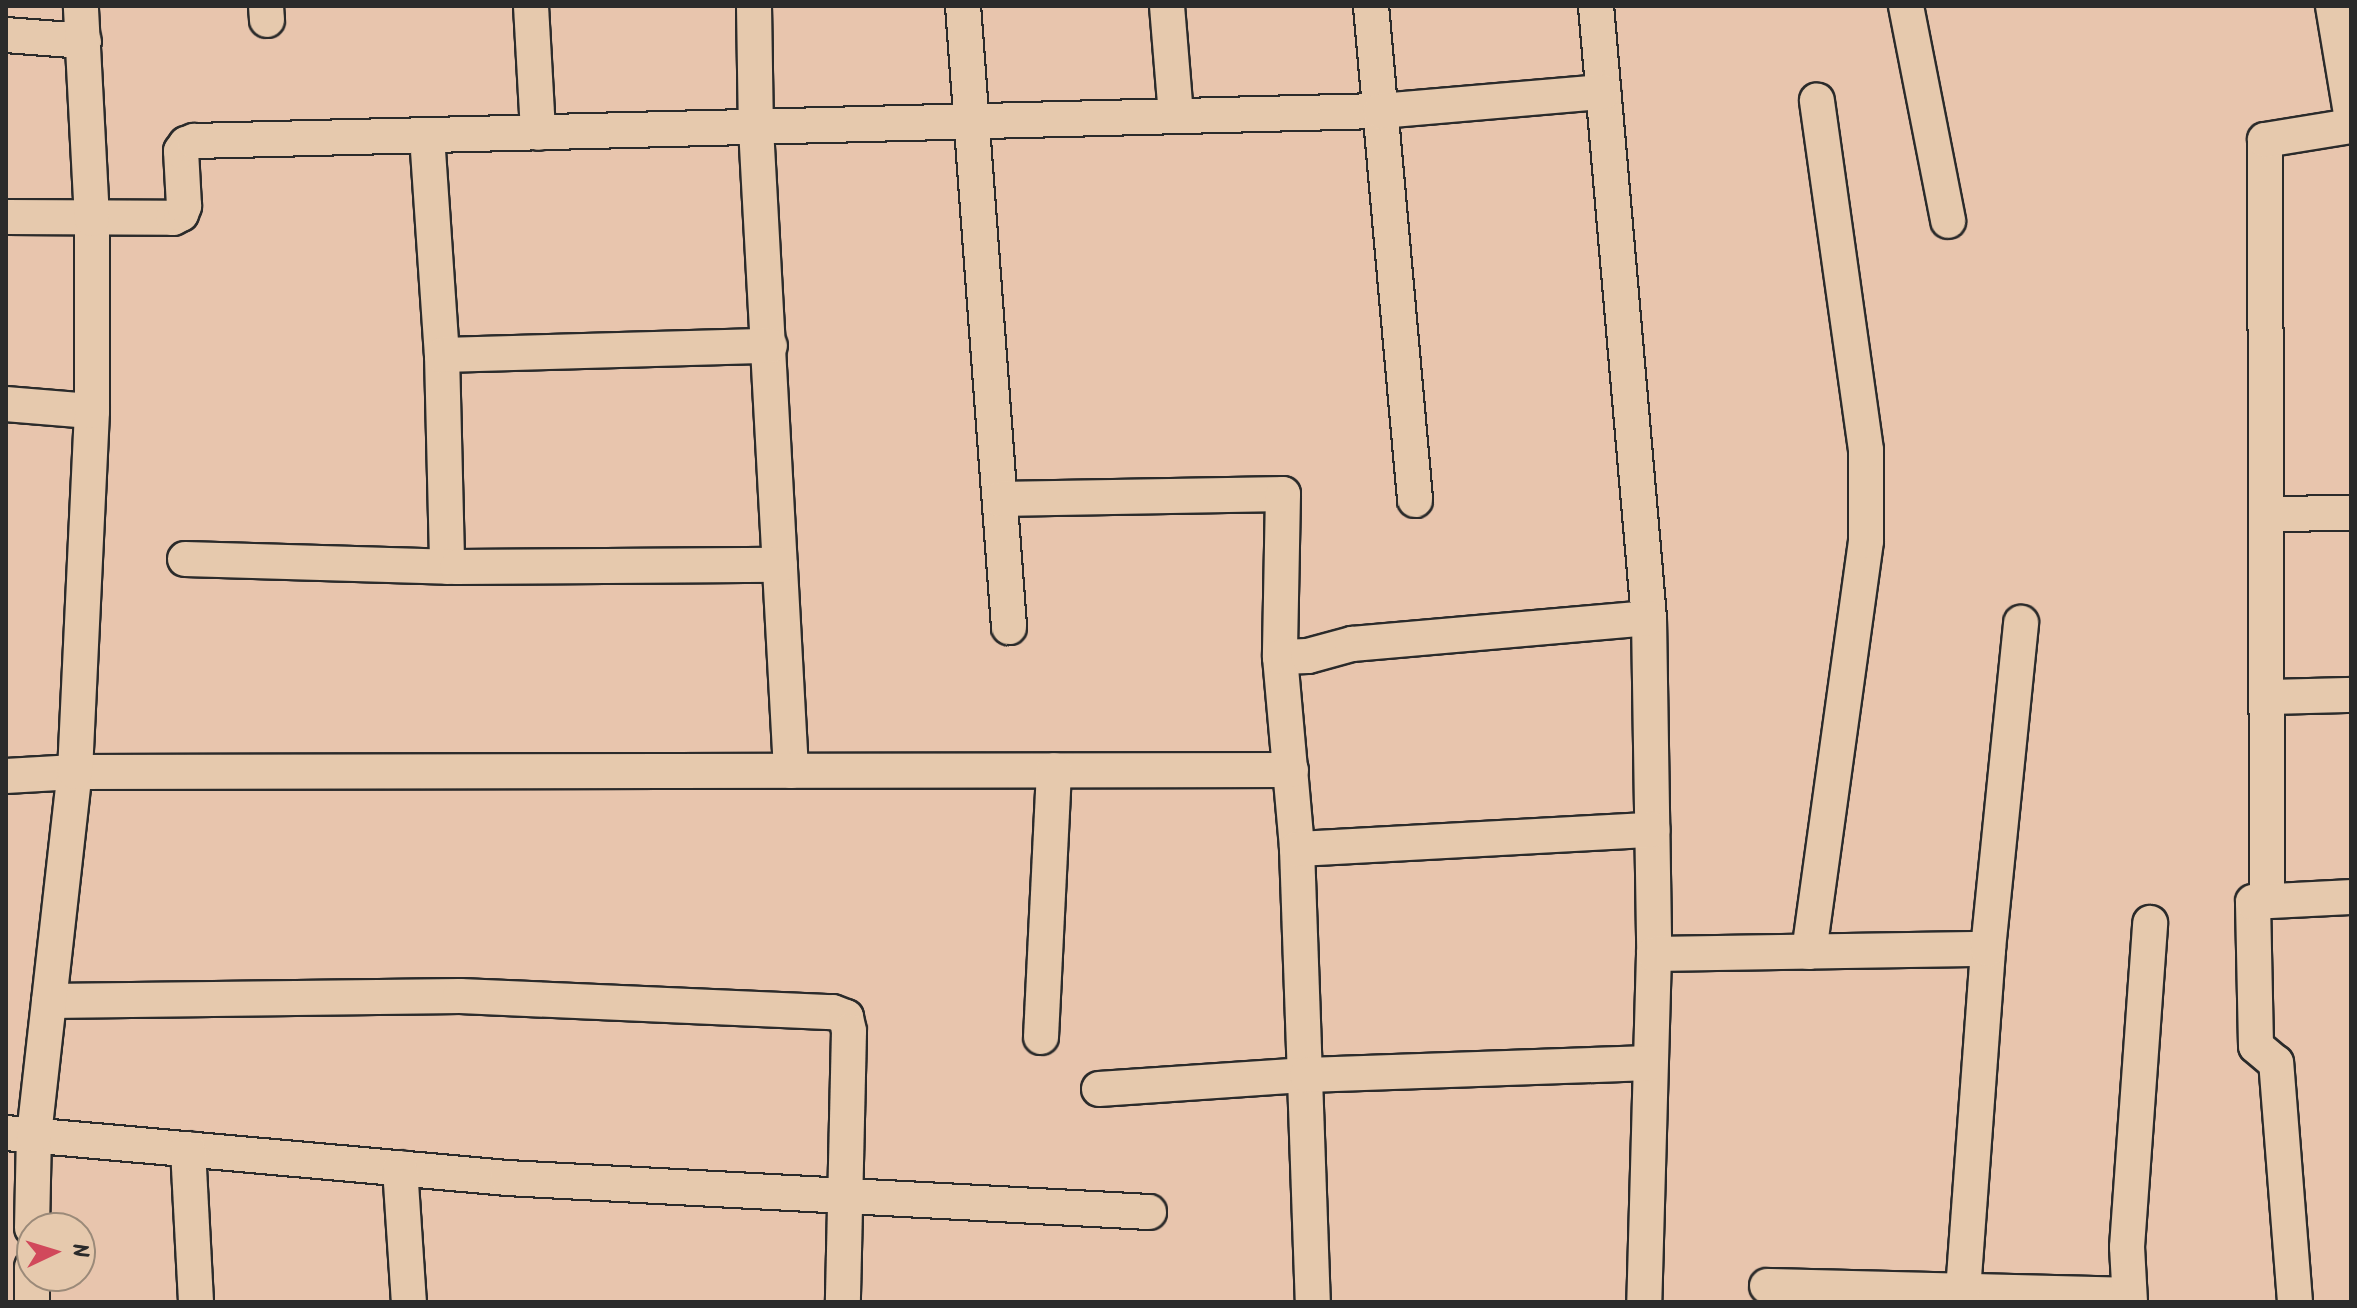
<!DOCTYPE html>
<style>
body{margin:0}
#map{position:relative;width:2357px;height:1308px;overflow:hidden;background:#e8c5ad;font-family:Kalam,sans-serif}
div>[style]{position:absolute}
.roads{filter:drop-shadow(2px 0 #2b2b2b) drop-shadow(-2px 0 #2b2b2b) drop-shadow(0 2px #2b2b2b) drop-shadow(0 -2px #2b2b2b)}
.minor>*{height:34px;margin:-17px;padding:0 17px;transform-origin:17px;border-radius:17px;background:#e6c9ad}
span{translate:-50% -50%;white-space:nowrap;text-align:center;line-height:1.15;-webkit-text-stroke:6px #e6c9ad;paint-order:stroke}
.frame{position:absolute;inset:0;border:8px solid #2b2b2b;pointer-events:none}
.north{position:absolute;left:16px;top:1212px;width:80px;height:80px;box-sizing:border-box;background:#e6c9ad;border:2px solid #9b8a79;border-radius:50%;rotate:86deg;font-size:22px;font-weight:700;line-height:32px;text-align:center;color:#2b2b2b}
.north::after{content:'';display:block;margin:auto;width:28px;height:36px;background:#d1495b;clip-path:polygon(50% 0,100% 100%,50% 72%,0 100%)}
</style>
<div id="map">
<div class="roads">
<div class="minor">
<div style="left:266px;top:6px;width:14px;rotate:86deg"></div>
<div style="left:531px;top:6px;width:127px;rotate:86.8deg"></div>
<div style="left:754px;top:6px;width:122px;rotate:89.1deg"></div>
<div style="left:756px;top:128px;width:644px;rotate:86.88deg"></div>
<div style="left:963px;top:6px;width:623px;rotate:85.76deg"></div>
<div style="left:1167px;top:6px;width:110px;rotate:85.3deg"></div>
<div style="left:1371px;top:6px;width:496px;rotate:84.9deg"></div>
<div style="left:1596px;top:6px;width:614px;rotate:85.05deg"></div>
<div style="left:1649px;top:618px;width:336px;rotate:89.1deg"></div>
<div style="left:1654px;top:954px;width:348px;rotate:91.6deg"></div>
<div style="left:1906px;top:6px;width:219px;rotate:78.9deg"></div>
<div style="left:2333px;top:6px;width:109px;rotate:80.5deg"></div>
<div style="left:6px;top:35px;width:78px;rotate:4.4deg"></div>
<div style="left:427px;top:136px;width:220px;rotate:86.1deg"></div>
<div style="left:442px;top:355px;width:212px;rotate:88.6deg"></div>
<div style="left:6px;top:217px;width:167px;rotate:0.3deg"></div>
<div style="left:173px;top:218px;width:9px;rotate:-27deg"></div>
<div style="left:181px;top:214px;width:9px;rotate:-69deg"></div>
<div style="left:184px;top:206px;width:55px;rotate:-93.1deg"></div>
<div style="left:181px;top:151px;width:9px;rotate:-54deg"></div>
<div style="left:186px;top:144px;width:9px;rotate:-21deg"></div>
<div style="left:194px;top:141px;width:1186px;rotate:-1.45deg"></div>
<div style="left:1380px;top:111px;width:224px;rotate:-4.9deg"></div>
<div style="left:442px;top:355px;width:328px;rotate:-1.6deg"></div>
<div style="left:6px;top:404px;width:86px;rotate:4.7deg"></div>
<div style="left:1000px;top:499px;width:283px;rotate:-1deg"></div>
<div style="left:1283px;top:494px;width:163px;rotate:91.1deg"></div>
<div style="left:1280px;top:657px;width:193px;rotate:84.9deg"></div>
<div style="left:1297px;top:849px;width:453px;rotate:88deg"></div>
<div style="left:2268px;top:514px;width:83px;rotate:-0.7deg"></div>
<div style="left:185px;top:559px;width:272px;rotate:1.7deg"></div>
<div style="left:457px;top:567px;width:323px;rotate:-0.4deg"></div>
<div style="left:1280px;top:657px;width:28px;rotate:-2deg"></div>
<div style="left:1308px;top:656px;width:46px;rotate:-15.3deg"></div>
<div style="left:1352px;top:644px;width:298px;rotate:-5deg"></div>
<div style="left:2268px;top:697px;width:83px;rotate:-1.4deg"></div>
<div style="left:6px;top:776px;width:69px;rotate:-3.3deg"></div>
<div style="left:75px;top:772px;width:1216px;rotate:-0.09deg"></div>
<div style="left:1297px;top:849px;width:356px;rotate:-3.1deg"></div>
<div style="left:2267px;top:899px;width:759px;rotate:-90.15deg"></div>
<div style="left:2265px;top:140px;width:87px;rotate:-9.2deg"></div>
<div style="left:1809px;top:952px;width:415px;rotate:-82.1deg"></div>
<div style="left:1866px;top:541px;width:91px;rotate:-90deg"></div>
<div style="left:1866px;top:450px;width:353px;rotate:-98deg"></div>
<div style="left:1654px;top:954px;width:334px;rotate:-0.9deg"></div>
<div style="left:49px;top:1001px;width:411px;rotate:-0.7deg"></div>
<div style="left:460px;top:996px;width:373px;rotate:2.5deg"></div>
<div style="left:833px;top:1012px;width:14px;rotate:21deg"></div>
<div style="left:846px;top:1017px;width:14px;rotate:78deg"></div>
<div style="left:849px;top:1031px;width:271px;rotate:91.3deg"></div>
<div style="left:1041px;top:1037px;width:267px;rotate:-87.2deg"></div>
<div style="left:1099px;top:1089px;width:208px;rotate:-3.9deg"></div>
<div style="left:1307px;top:1075px;width:343px;rotate:-2deg"></div>
<div style="left:6px;top:1133px;width:503px;rotate:5.13deg"></div>
<div style="left:507px;top:1178px;width:643px;rotate:3.03deg"></div>
<div style="left:188px;top:1149px;width:153px;rotate:87deg"></div>
<div style="left:400px;top:1168px;width:134px;rotate:86.2deg"></div>
<div style="left:32px;top:1228px;width:93px;rotate:-88.8deg"></div>
<div style="left:34px;top:1135px;width:365px;rotate:-83.6deg"></div>
<div style="left:75px;top:772px;width:361px;rotate:-87.3deg"></div>
<div style="left:92px;top:411px;width:192px;rotate:-90deg"></div>
<div style="left:92px;top:219px;width:213px;rotate:-93deg"></div>
<div style="left:1767px;top:1286px;width:362px;rotate:1.4deg"></div>
<div style="left:1963px;top:1291px;width:343px;rotate:-85.8deg"></div>
<div style="left:1988px;top:949px;width:328px;rotate:-84.2deg"></div>
<div style="left:32px;top:1302px;width:35px;rotate:-90deg"></div>
<div style="left:2130px;top:1302px;width:55px;rotate:-93.1deg"></div>
<div style="left:2127px;top:1247px;width:325px;rotate:-85.9deg"></div>
<div style="left:2295px;top:1302px;width:240px;rotate:-94.5deg"></div>
<div style="left:2276px;top:1063px;width:26px;rotate:-140deg"></div>
<div style="left:2256px;top:1046px;width:144px;rotate:-91.2deg"></div>
<div style="left:2253px;top:902px;width:98px;rotate:-2.9deg"></div>
</div>
</div>
<div class="frame"></div>
<div class="north">N</div>
</div>
